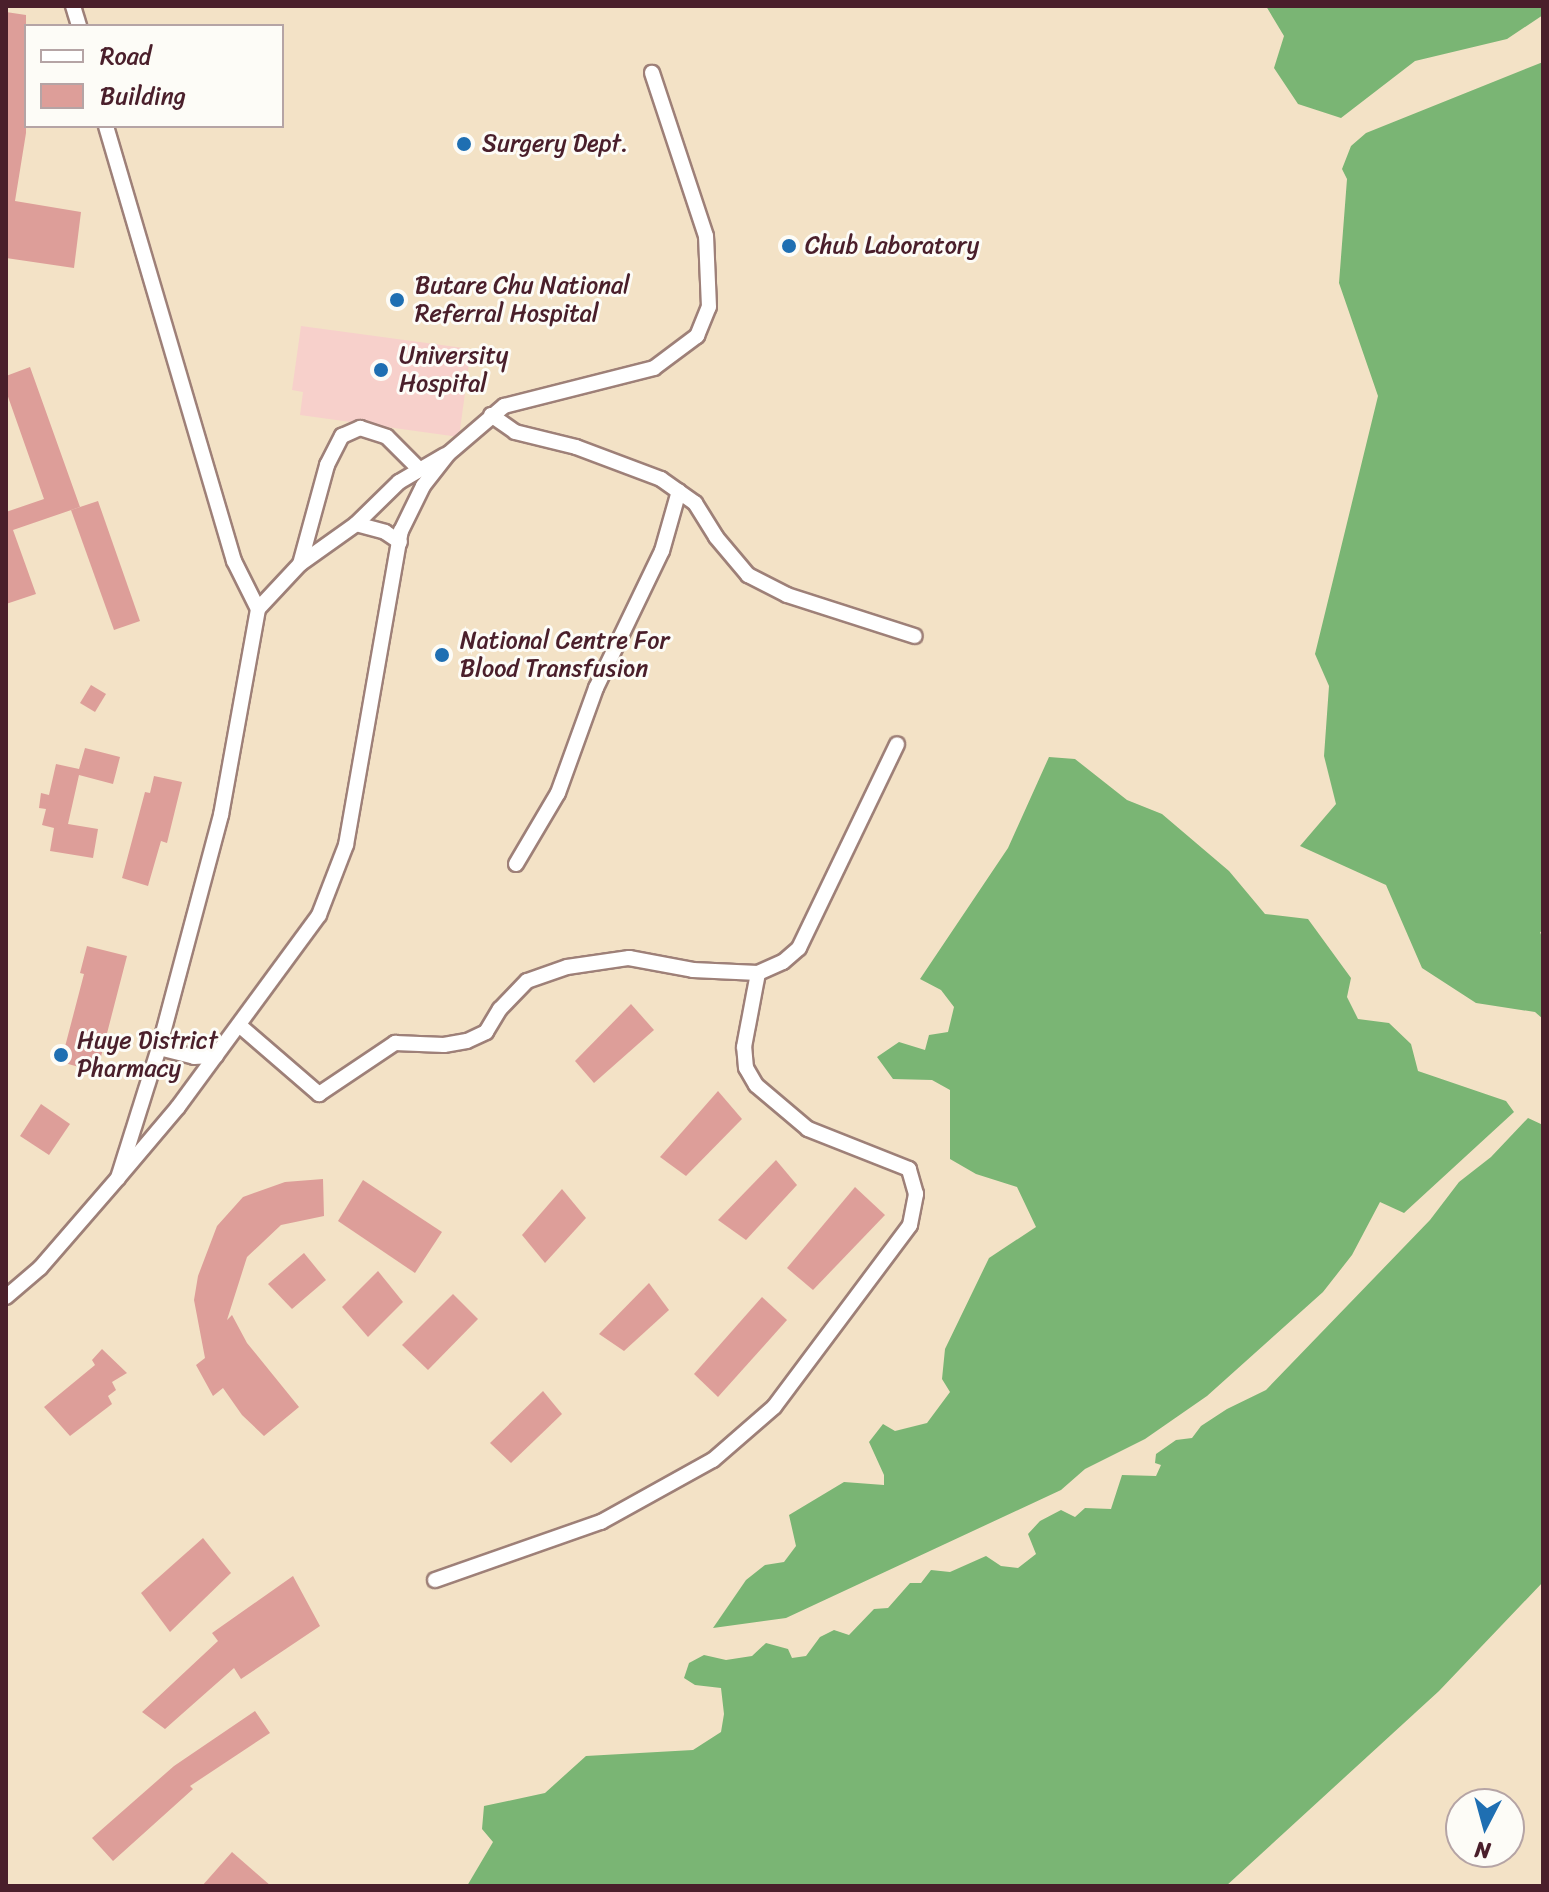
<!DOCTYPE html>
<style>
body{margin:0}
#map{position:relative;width:1549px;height:1892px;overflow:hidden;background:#f3e2c6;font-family:Sriracha,sans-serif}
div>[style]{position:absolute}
.built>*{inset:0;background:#f7d0cb}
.forest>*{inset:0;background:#7ab574}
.building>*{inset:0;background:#dd9e99}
.roads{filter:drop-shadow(2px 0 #9e8078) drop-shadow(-2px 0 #9e8078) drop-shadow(0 2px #9e8078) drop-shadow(0 -2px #9e8078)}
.street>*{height:14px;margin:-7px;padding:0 7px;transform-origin:7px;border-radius:7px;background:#fff}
.dots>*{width:22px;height:22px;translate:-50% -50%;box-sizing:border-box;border:4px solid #fdfcf7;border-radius:50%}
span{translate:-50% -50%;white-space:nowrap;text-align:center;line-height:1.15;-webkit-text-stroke:6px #fdfcf7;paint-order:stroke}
.poi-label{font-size:24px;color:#4a1f2b}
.left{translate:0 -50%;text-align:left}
.frame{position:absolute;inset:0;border:8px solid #4a1f2b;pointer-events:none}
.legend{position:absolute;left:24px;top:24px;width:260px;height:104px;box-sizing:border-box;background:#fdfcf7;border:2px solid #b5a4a5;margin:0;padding:10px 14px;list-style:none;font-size:24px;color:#4a1f2b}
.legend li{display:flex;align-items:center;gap:16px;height:40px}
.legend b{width:40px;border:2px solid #b5a4a5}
.north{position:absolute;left:1445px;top:1788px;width:80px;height:80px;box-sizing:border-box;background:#fdfcf7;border:2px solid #b5a4a5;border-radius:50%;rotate:186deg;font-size:22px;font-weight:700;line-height:32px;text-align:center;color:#4a1f2b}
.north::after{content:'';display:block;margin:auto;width:28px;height:36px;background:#1f6fb2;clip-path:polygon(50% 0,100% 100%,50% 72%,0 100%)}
</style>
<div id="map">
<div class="built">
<div style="clip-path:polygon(301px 326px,471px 349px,459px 437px,300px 415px,303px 392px,292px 390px)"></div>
</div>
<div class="forest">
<div style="clip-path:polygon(1266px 6px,1543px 6px,1543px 15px,1507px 39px,1415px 61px,1341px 118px,1298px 104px,1274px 68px,1284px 36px)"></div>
<div style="clip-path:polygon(1543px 62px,1543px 931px,1540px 932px,1543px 940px,1543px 1019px,1535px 1012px,1476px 1003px,1422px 968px,1386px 885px,1300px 846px,1336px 804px,1324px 756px,1329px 686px,1315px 654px,1378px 396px,1339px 283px,1347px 179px,1342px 169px,1351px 146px,1366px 133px)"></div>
<div style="clip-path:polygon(1049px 757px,1075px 759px,1127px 800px,1162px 814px,1229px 871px,1265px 914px,1308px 919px,1351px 978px,1347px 997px,1358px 1019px,1389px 1023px,1411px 1044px,1418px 1071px,1506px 1101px,1514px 1112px,1404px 1213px,1380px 1202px,1352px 1255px,1323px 1292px,1207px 1396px,1145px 1439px,1085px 1469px,1061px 1490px,786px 1618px,713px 1628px,746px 1580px,765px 1565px,784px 1562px,796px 1546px,789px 1515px,844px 1482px,884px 1485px,884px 1475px,869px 1442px,883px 1424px,895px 1431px,927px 1423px,950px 1392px,942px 1379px,945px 1349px,989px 1258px,1036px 1227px,1017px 1187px,976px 1174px,950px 1159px,950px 1090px,932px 1080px,893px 1079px,877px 1057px,899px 1042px,925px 1050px,929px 1035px,948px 1032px,954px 1007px,941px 990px,920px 979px,1008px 848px)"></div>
<div style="clip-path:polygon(1528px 1118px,1543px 1125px,1543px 1582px,1439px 1691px,1226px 1886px,467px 1886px,493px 1842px,482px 1829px,484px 1806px,545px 1793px,586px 1756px,693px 1750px,721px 1732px,724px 1714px,721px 1688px,695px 1685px,684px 1678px,689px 1663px,704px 1655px,726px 1660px,752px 1656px,766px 1643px,788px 1649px,792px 1658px,806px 1656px,820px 1637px,834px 1630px,849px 1635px,874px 1609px,888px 1608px,910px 1583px,921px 1583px,931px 1570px,950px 1572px,986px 1556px,1001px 1566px,1018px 1568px,1036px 1554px,1028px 1534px,1040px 1521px,1061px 1510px,1075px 1517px,1085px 1508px,1111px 1509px,1122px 1475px,1156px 1476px,1161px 1465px,1155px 1463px,1156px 1454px,1176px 1440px,1192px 1438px,1201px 1426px,1227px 1409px,1266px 1390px,1430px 1220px,1459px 1182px,1491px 1157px)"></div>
</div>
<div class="building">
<div style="clip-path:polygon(6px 12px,26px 15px,26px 133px,15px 201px,81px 212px,74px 268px,6px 258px)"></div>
<div style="clip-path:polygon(30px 367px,80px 507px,13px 530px,36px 594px,6px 604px,6px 512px,44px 499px,6px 391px,6px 376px)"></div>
<div style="clip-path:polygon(98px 501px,140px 621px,114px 630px,71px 510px)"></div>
<div style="clip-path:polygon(91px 685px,106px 694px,95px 712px,80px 703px)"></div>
<div style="clip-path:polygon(85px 748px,120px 757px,113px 784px,79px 775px,68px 824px,98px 829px,93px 858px,50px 851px,54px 828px,42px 825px,46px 809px,39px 808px,41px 793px,49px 795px,56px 764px,79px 769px)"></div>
<div style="clip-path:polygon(154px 776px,182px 782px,167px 843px,161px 841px,148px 886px,122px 878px,145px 792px,150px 793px)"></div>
<div style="clip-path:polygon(87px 946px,127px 956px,97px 1072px,61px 1062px,84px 974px,80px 973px)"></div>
<div style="clip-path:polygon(631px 1004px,654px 1030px,594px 1083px,575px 1061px)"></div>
<div style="clip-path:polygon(718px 1091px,742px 1119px,686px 1176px,660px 1157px)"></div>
<div style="clip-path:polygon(41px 1104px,70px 1124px,49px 1155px,20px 1136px)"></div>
<div style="clip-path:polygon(776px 1160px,797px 1185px,746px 1240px,718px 1220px)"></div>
<div style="clip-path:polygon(323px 1179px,324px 1216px,281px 1225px,247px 1257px,227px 1320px,232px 1315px,247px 1343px,299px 1407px,264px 1436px,242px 1415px,223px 1388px,213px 1396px,196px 1365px,205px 1358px,194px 1300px,198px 1276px,217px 1226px,243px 1197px,285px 1182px)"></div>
<div style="clip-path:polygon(363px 1180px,442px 1232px,415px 1273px,338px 1221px)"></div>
<div style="clip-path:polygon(855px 1187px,885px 1215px,813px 1290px,787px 1268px)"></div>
<div style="clip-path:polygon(562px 1189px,586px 1218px,545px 1263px,522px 1235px)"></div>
<div style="clip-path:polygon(304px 1253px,326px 1280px,292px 1309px,268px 1284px)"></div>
<div style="clip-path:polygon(378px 1271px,403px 1302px,368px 1337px,342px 1307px)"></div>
<div style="clip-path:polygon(649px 1283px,669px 1310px,624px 1351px,599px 1334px)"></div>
<div style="clip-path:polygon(453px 1294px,478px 1319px,428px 1370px,402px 1345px)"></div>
<div style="clip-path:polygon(762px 1297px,787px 1320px,718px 1397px,694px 1374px)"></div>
<div style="clip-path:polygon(102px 1349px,127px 1373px,112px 1382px,116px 1390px,108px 1396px,112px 1404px,70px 1436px,44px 1407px,95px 1365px,92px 1360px)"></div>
<div style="clip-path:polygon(543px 1391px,562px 1414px,511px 1463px,490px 1443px)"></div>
<div style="clip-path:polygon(203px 1538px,231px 1573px,170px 1632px,141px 1593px)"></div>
<div style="clip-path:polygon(293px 1576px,320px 1626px,241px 1679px,234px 1668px,165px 1729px,142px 1712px,218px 1641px,212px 1633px)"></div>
<div style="clip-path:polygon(255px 1711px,270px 1733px,190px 1786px,193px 1789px,113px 1861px,92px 1838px,174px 1766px)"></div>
<div style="clip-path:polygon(232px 1852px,271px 1886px,202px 1886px)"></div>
</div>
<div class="roads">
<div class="street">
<div style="left:73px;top:6px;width:21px;rotate:73deg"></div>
<div style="left:491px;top:415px;width:29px;rotate:35deg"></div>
<div style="left:515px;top:432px;width:63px;rotate:13.8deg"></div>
<div style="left:576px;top:447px;width:91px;rotate:20.6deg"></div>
<div style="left:661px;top:479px;width:42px;rotate:35.2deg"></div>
<div style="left:695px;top:503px;width:40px;rotate:58deg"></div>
<div style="left:716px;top:537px;width:50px;rotate:49.9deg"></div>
<div style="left:748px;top:575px;width:44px;rotate:27.1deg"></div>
<div style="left:787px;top:595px;width:134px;rotate:17.8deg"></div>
<div style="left:356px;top:524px;width:30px;rotate:15deg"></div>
<div style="left:385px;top:532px;width:18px;rotate:34deg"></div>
<div style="left:300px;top:564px;width:103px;rotate:-74.7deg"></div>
<div style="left:327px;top:465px;width:33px;rotate:-63deg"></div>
<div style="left:342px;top:436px;width:20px;rotate:-24deg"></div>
<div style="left:360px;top:428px;width:28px;rotate:18deg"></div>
<div style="left:387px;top:437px;width:44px;rotate:45deg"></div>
<div style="left:258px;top:609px;width:62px;rotate:-47deg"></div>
<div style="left:300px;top:564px;width:69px;rotate:-35.5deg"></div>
<div style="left:356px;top:524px;width:60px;rotate:-44.3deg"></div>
<div style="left:399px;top:482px;width:53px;rotate:-30.4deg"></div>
<div style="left:516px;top:864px;width:82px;rotate:-59.4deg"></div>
<div style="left:558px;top:793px;width:112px;rotate:-70.1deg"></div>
<div style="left:596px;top:688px;width:152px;rotate:-64.3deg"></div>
<div style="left:662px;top:551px;width:62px;rotate:-74.2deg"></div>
<div style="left:239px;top:1025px;width:106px;rotate:40.8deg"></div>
<div style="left:319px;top:1094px;width:92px;rotate:-33.9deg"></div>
<div style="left:395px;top:1043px;width:49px;rotate:2.3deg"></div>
<div style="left:444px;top:1045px;width:23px;rotate:-10deg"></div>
<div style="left:467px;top:1041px;width:21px;rotate:-25deg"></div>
<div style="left:486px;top:1032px;width:27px;rotate:-59deg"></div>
<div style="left:500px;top:1009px;width:39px;rotate:-46deg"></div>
<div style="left:527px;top:981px;width:42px;rotate:-19.3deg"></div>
<div style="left:567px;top:967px;width:63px;rotate:-8.3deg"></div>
<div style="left:629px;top:958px;width:65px;rotate:10.6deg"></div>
<div style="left:693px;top:970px;width:65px;rotate:2.6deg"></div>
<div style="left:758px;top:973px;width:27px;rotate:-24deg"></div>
<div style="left:783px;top:962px;width:21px;rotate:-41deg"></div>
<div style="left:799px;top:948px;width:226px;rotate:-64.3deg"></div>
<div style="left:159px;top:1048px;width:36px;rotate:14deg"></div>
<div style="left:194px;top:1057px;width:22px;rotate:-3deg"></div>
<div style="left:118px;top:1178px;width:93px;rotate:-49.8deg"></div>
<div style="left:178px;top:1107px;width:238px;rotate:-53.7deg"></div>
<div style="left:319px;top:915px;width:75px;rotate:-68.9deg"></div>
<div style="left:346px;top:845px;width:319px;rotate:-80.1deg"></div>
<div style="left:401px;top:531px;width:50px;rotate:-63.9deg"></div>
<div style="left:423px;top:486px;width:41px;rotate:-52deg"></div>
<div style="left:448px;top:454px;width:74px;rotate:-40.6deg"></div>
<div style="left:504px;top:406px;width:155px;rotate:-14.2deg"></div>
<div style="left:654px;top:368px;width:54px;rotate:-36.7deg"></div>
<div style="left:697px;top:336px;width:31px;rotate:-68deg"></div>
<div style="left:709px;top:307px;width:71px;rotate:-92.4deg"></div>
<div style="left:706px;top:236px;width:172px;rotate:-108.3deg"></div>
<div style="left:6px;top:1297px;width:45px;rotate:-40.5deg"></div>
<div style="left:40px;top:1268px;width:119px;rotate:-49.1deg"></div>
<div style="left:118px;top:1178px;width:136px;rotate:-72.5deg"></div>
<div style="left:159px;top:1048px;width:241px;rotate:-75.1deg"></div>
<div style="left:221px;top:815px;width:209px;rotate:-79.8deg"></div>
<div style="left:258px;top:609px;width:54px;rotate:-116.6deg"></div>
<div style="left:234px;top:561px;width:453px;rotate:-106.4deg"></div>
<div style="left:435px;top:1580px;width:176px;rotate:-19.3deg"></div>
<div style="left:601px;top:1522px;width:128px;rotate:-29deg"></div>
<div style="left:713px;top:1460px;width:81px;rotate:-41deg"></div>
<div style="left:774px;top:1407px;width:227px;rotate:-53.2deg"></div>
<div style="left:910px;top:1225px;width:32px;rotate:-79deg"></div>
<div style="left:916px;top:1194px;width:26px;rotate:-106deg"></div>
<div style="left:909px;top:1169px;width:109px;rotate:-158.4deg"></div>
<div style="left:808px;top:1129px;width:68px;rotate:-139.8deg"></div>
<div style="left:756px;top:1085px;width:20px;rotate:-120deg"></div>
<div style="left:746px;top:1068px;width:21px;rotate:-95deg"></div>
<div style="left:744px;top:1047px;width:75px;rotate:-79.3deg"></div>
</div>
</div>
<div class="dots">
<div style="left:464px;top:144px;background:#1f6fb2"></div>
<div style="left:789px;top:246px;background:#1f6fb2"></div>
<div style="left:397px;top:300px;background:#1f6fb2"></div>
<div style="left:381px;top:370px;background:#1f6fb2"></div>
<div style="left:442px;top:655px;background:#1f6fb2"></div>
<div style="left:61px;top:1055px;background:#1f6fb2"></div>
</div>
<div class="poi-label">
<span class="left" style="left:482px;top:144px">Surgery Dept.</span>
<span class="left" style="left:805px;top:246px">Chub Laboratory</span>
<span class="left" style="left:415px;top:300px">Butare Chu National<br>Referral Hospital</span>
<span class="left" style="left:399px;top:370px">University<br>Hospital</span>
<span class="left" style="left:460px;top:655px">National Centre For<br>Blood Transfusion</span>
<span class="left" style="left:77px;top:1055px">Huye District<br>Pharmacy</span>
</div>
<div class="frame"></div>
<ul class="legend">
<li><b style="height:10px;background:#fff"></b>Road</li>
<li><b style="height:22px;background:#dd9e99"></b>Building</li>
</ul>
<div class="north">N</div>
</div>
